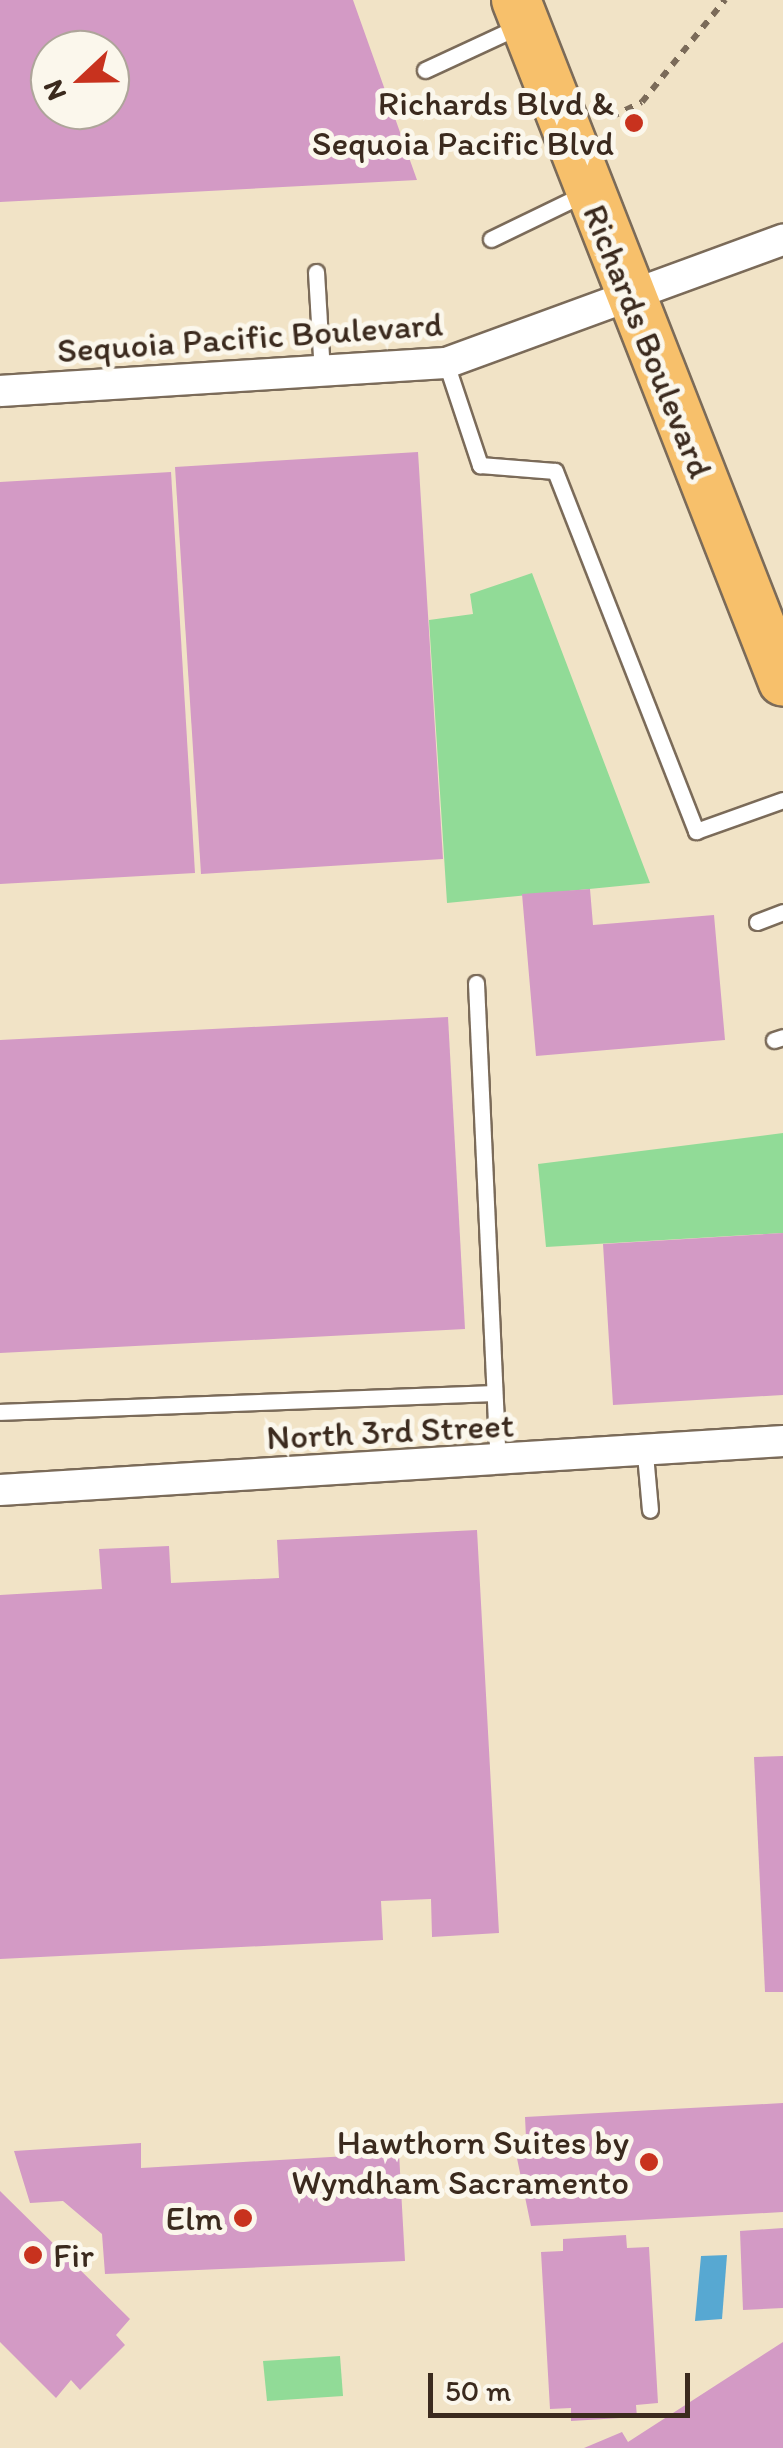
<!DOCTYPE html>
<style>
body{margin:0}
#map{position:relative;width:783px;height:2448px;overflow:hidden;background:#f1e3c6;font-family:Itim,sans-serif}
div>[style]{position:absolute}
.green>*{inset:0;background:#91db97}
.water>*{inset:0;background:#57a8d2}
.building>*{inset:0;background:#d39ac5}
.path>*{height:6px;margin-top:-3px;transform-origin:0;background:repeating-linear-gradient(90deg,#7b6b59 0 8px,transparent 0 16px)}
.roads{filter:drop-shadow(2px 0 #7b6b59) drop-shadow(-2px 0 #7b6b59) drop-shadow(0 2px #7b6b59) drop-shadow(0 -2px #7b6b59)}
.service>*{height:15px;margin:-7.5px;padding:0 7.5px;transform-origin:7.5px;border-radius:7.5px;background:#fff}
.minor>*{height:30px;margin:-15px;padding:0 15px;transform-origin:15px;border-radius:15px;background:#fff}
.primary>*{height:48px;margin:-24px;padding:0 24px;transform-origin:24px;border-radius:24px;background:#f7c06b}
.dots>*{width:28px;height:28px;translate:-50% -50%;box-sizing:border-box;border:5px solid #fbf7ec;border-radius:50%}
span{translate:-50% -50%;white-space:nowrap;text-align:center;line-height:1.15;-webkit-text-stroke:10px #fbf7ec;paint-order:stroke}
.poi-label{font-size:35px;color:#3b2a1e}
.right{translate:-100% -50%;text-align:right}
.left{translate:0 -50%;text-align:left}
.street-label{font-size:35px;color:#3b2a1e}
.north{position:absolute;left:30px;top:30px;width:100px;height:100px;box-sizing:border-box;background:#fbf7ec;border:2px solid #aea59a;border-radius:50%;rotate:248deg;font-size:28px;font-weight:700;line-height:40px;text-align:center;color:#3b2a1e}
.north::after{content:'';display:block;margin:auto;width:35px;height:45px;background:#c8321e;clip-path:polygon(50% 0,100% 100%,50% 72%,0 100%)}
.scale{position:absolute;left:428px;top:2373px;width:262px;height:45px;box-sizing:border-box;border:5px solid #3b2a1e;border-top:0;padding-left:12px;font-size:30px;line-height:35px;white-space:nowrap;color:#3b2a1e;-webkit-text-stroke:8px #fbf7ec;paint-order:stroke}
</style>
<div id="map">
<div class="green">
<div style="clip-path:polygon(532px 573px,650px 883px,447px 903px,429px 620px,473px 614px,470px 594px)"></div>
<div style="clip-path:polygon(783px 1133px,783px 1233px,546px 1247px,538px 1164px)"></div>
<div style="clip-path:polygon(340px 2356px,343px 2396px,267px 2401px,263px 2361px)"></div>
</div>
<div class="water">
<div style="clip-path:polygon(727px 2255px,722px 2319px,695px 2321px,701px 2256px)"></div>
</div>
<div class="building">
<div style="clip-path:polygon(evenodd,0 0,353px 0,417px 180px,0 202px,0 0,50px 50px,110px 50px,110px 110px,50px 110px,50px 50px)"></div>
<div style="clip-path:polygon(418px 452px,443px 859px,201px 874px,175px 467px)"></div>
<div style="clip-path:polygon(171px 472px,195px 873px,0 884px,0 482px)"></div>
<div style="clip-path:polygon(590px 889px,593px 925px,714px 915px,725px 1040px,536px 1056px,522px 894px)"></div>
<div style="clip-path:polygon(448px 1017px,465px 1329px,0 1353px,0 1040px)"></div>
<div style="clip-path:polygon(783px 1233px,783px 1395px,613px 1405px,603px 1244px)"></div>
<div style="clip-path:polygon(477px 1530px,499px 1933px,432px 1937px,431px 1899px,381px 1901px,383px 1940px,0 1959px,0 1595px,102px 1589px,99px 1549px,169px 1546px,171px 1583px,279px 1578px,277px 1540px)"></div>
<div style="clip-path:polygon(783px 1756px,783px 1992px,765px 1992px,754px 1757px)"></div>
<div style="clip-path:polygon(783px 2103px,783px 2212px,531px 2226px,513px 2139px,526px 2138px,525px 2117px)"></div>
<div style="clip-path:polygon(141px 2143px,141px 2168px,399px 2153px,405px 2261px,105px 2274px,102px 2234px,63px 2201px,30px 2203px,14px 2151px)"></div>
<div style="clip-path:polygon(0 2191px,130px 2319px,116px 2335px,125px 2345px,80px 2390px,71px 2380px,56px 2398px,0 2342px)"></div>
<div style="clip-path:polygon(783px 2228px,783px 2308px,743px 2310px,740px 2231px)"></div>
<div style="clip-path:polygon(626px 2235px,627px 2248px,649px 2247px,658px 2403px,636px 2405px,637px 2417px,571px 2421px,571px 2408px,550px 2409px,541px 2252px,563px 2251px,563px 2239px)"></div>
<div style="clip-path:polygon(783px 2342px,783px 2448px,584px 2448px,622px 2432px,628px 2442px)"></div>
</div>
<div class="path">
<div style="left:611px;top:117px;width:34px;rotate:-26deg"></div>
<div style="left:642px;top:102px;width:132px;rotate:-50.9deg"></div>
</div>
<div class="roads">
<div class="service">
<div style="left:425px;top:70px;width:105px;rotate:-24.9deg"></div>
<div style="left:491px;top:239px;width:106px;rotate:-25.8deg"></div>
<div style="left:316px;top:272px;width:101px;rotate:86.6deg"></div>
<div style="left:446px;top:363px;width:108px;rotate:71.6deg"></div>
<div style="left:480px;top:465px;width:75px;rotate:4.6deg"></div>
<div style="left:555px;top:471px;width:387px;rotate:68.6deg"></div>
<div style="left:696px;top:831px;width:92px;rotate:-19.6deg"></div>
<div style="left:757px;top:922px;width:28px;rotate:-21deg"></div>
<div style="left:476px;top:983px;width:480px;rotate:87.4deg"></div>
<div style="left:774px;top:1040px;width:9px;rotate:-18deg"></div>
<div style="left:0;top:1412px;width:494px;rotate:-2.2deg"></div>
<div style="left:645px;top:1454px;width:56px;rotate:84.9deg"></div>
</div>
<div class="minor">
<div style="left:0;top:391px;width:447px;rotate:-3.6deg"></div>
<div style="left:446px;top:363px;width:359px;rotate:-20.1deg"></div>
<div style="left:0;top:1490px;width:785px;rotate:-3.58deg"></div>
</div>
<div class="primary">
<div style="left:516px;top:0;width:732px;rotate:68.62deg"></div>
</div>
</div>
<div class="dots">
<div style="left:634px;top:123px;background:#c8321e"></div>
<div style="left:649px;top:2162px;background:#c8321e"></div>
<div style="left:243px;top:2218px;background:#c8321e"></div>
<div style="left:33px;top:2255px;background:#c8321e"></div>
</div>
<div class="poi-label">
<span class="right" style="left:614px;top:123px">Richards Blvd &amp;<br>Sequoia Pacific Blvd</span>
<span class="right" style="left:629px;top:2162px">Hawthorn Suites by<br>Wyndham Sacramento</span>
<span class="right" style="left:223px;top:2218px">Elm</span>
<span class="left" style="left:53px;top:2255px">Fir</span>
</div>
<div class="street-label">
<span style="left:250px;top:337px;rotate:-4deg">Sequoia Pacific Boulevard</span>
<span style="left:648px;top:341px;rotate:68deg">Richards Boulevard</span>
<span style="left:390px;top:1431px;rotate:-3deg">North 3rd Street</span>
</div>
<div class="north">N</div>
<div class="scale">50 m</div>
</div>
